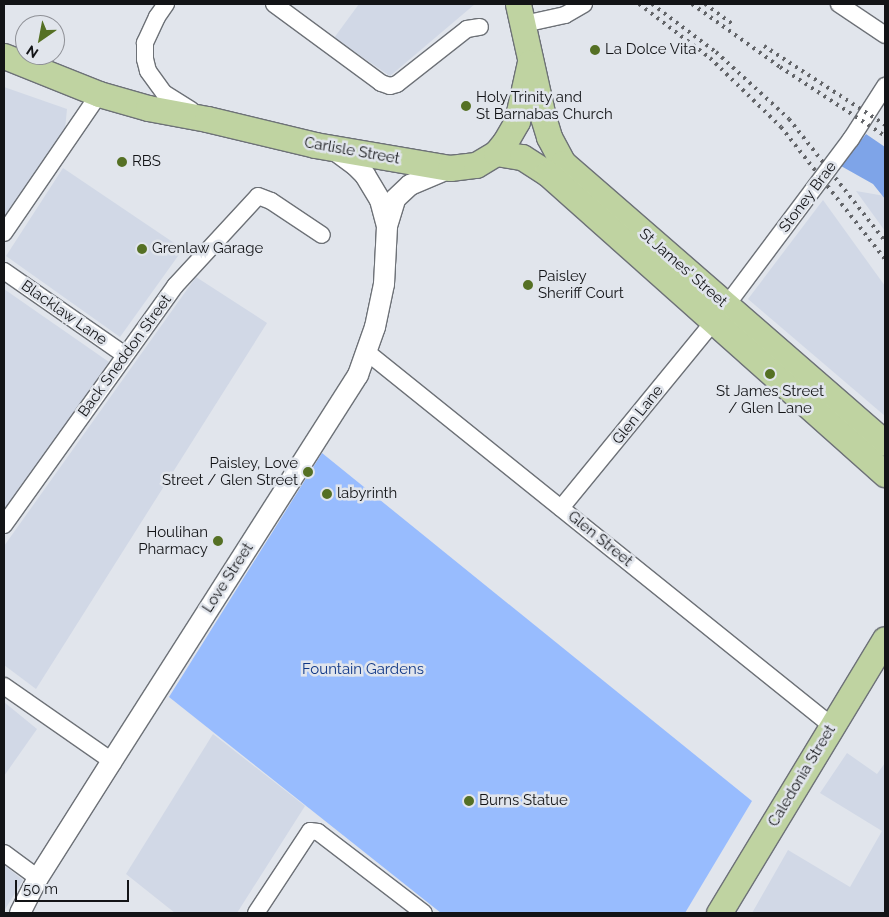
<!DOCTYPE html>
<style>
body{margin:0}
#map{position:relative;width:889px;height:917px;overflow:hidden;background:#e1e5ec;font-family:Raleway,sans-serif}
div>[style]{position:absolute}
.built>*{inset:0;background:#d1d8e6}
.green>*{inset:0;background:#98bcfe}
.forest>*{inset:0;background:#7ea4e8}
.roads{filter:drop-shadow(1px 0 #6d7177) drop-shadow(-1px 0 #6d7177) drop-shadow(0 1px #6d7177) drop-shadow(0 -1px #6d7177)}
.minor>*{height:16px;margin:-8px;padding:0 8px;transform-origin:8px;border-radius:8px;background:#fff}
.tertiary>*{height:20px;margin:-10px;padding:0 10px;transform-origin:10px;border-radius:10px;background:#fff}
.primary>*{height:25px;margin:-12.5px;padding:0 12.5px;transform-origin:12.5px;border-radius:12.5px;background:#bfd3a1}
.rail>*{height:4px;margin-top:-2px;transform-origin:0;background:repeating-linear-gradient(90deg,#636569 0 2.5px,transparent 0 7.5px)}
.dots>*{width:14px;height:14px;translate:-50% -50%;box-sizing:border-box;border:2px solid #e1e5ec;border-radius:50%}
span{translate:-50% -50%;white-space:nowrap;text-align:center;line-height:1.15;-webkit-text-stroke:5px #e1e5ec;paint-order:stroke}
.poi-label{font-size:15px;color:#131417}
.left{translate:0 -50%;text-align:left}
.right{translate:-100% -50%;text-align:right}
.street-label{font-size:15px;color:#131417}
.park-label{font-size:15px;color:#113887}
.frame{position:absolute;inset:0;border:5px solid #131417;pointer-events:none}
.north{position:absolute;left:15px;top:15px;width:50px;height:50px;box-sizing:border-box;background:#e1e5ec;border:1px solid #8f9197;border-radius:50%;rotate:213deg;font-size:14px;font-weight:700;line-height:20px;text-align:center;color:#131417}
.north::after{content:'';display:block;margin:auto;width:18px;height:22px;background:#557024;clip-path:polygon(50% 0,100% 100%,50% 72%,0 100%)}
.scale{position:absolute;left:15px;top:880px;width:114px;height:22px;box-sizing:border-box;border:2px solid #131417;border-top:0;padding-left:6px;font-size:15px;line-height:18px;white-space:nowrap;color:#131417;-webkit-text-stroke:4px #e1e5ec;paint-order:stroke}
</style>
<div id="map">
<div class="built">
<div style="clip-path:polygon(359px 4px,475px 4px,390px 76px,334px 38px)"></div>
<div style="clip-path:polygon(4px 87px,67px 109px,65px 129px,4px 219px)"></div>
<div style="clip-path:polygon(63px 168px,183px 249px,120px 337px,6px 256px)"></div>
<div style="clip-path:polygon(856px 191px,885px 196px,885px 231px)"></div>
<div style="clip-path:polygon(823px 200px,885px 286px,885px 416px,748px 299px)"></div>
<div style="clip-path:polygon(196px 277px,267px 323px,36px 689px,4px 665px,4px 546px)"></div>
<div style="clip-path:polygon(4px 289px,109px 362px,4px 513px)"></div>
<div style="clip-path:polygon(4px 702px,37px 729px,4px 776px)"></div>
<div style="clip-path:polygon(213px 734px,305px 806px,237px 913px,175px 913px,126px 874px)"></div>
<div style="clip-path:polygon(847px 753px,877px 774px,885px 763px,885px 913px,752px 913px,788px 850px,850px 887px,882px 831px,820px 793px)"></div>
<div style="clip-path:polygon(4px 865px,23px 880px,4px 911px)"></div>
</div>
<div class="green">
<div style="clip-path:polygon(322px 453px,752px 801px,685px 913px,441px 913px,169px 697px)"></div>
</div>
<div class="forest">
<div style="clip-path:polygon(866px 134px,885px 147px,885px 199px,873px 184px,841px 166px)"></div>
</div>
<div class="roads">
<div class="minor">
<div style="left:166px;top:4px;width:16px;rotate:125deg"></div>
<div style="left:157px;top:17px;width:29px;rotate:115deg"></div>
<div style="left:145px;top:43px;width:16px;rotate:90deg"></div>
<div style="left:145px;top:59px;width:12px;rotate:76deg"></div>
<div style="left:148px;top:71px;width:27px;rotate:54deg"></div>
<div style="left:164px;top:93px;width:32px;rotate:32deg"></div>
<div style="left:274px;top:4px;width:133px;rotate:36.4deg"></div>
<div style="left:381px;top:83px;width:9px;rotate:18deg"></div>
<div style="left:390px;top:86px;width:7px;rotate:-16deg"></div>
<div style="left:397px;top:84px;width:89px;rotate:-38.2deg"></div>
<div style="left:467px;top:29px;width:13px;rotate:-9deg"></div>
<div style="left:839px;top:4px;width:55px;rotate:34deg"></div>
<div style="left:524px;top:24px;width:42px;rotate:-12.4deg"></div>
<div style="left:565px;top:15px;width:22px;rotate:-30deg"></div>
<div style="left:4px;top:233px;width:168px;rotate:-55.6deg"></div>
<div style="left:4px;top:271px;width:147px;rotate:34.8deg"></div>
<div style="left:726px;top:306px;width:209px;rotate:-53.2deg"></div>
<div style="left:851px;top:139px;width:63px;rotate:-57.3deg"></div>
<div style="left:368px;top:353px;width:595px;rotate:38.8deg"></div>
<div style="left:561px;top:508px;width:242px;rotate:-50.7deg"></div>
<div style="left:4px;top:525px;width:294px;rotate:-54.4deg"></div>
<div style="left:175px;top:286px;width:122px;rotate:-47.3deg"></div>
<div style="left:258px;top:196px;width:14px;rotate:21deg"></div>
<div style="left:271px;top:201px;width:61px;rotate:33.7deg"></div>
<div style="left:4px;top:686px;width:131px;rotate:34.8deg"></div>
<div style="left:4px;top:853px;width:42px;rotate:36.3deg"></div>
<div style="left:256px;top:913px;width:98px;rotate:-56.6deg"></div>
<div style="left:310px;top:831px;width:8px;rotate:7deg"></div>
<div style="left:318px;top:832px;width:133px;rotate:37.4deg"></div>
</div>
<div class="tertiary">
<div style="left:333px;top:149px;width:29px;rotate:36deg"></div>
<div style="left:356px;top:166px;width:13px;rotate:45deg"></div>
<div style="left:365px;top:175px;width:29px;rotate:59deg"></div>
<div style="left:380px;top:200px;width:27px;rotate:75deg"></div>
<div style="left:20px;top:913px;width:39px;rotate:-63deg"></div>
<div style="left:38px;top:878px;width:138px;rotate:-57.7deg"></div>
<div style="left:112px;top:761px;width:458px;rotate:-57.5deg"></div>
<div style="left:358px;top:375px;width:51px;rotate:-70.5deg"></div>
<div style="left:375px;top:327px;width:44px;rotate:-78.2deg"></div>
<div style="left:384px;top:284px;width:58px;rotate:-87deg"></div>
<div style="left:387px;top:226px;width:28px;rotate:-73deg"></div>
<div style="left:395px;top:199px;width:21px;rotate:-43deg"></div>
<div style="left:410px;top:185px;width:43px;rotate:-23deg"></div>
</div>
<div class="primary">
<div style="left:518px;top:4px;width:116px;rotate:77.5deg"></div>
<div style="left:543px;top:117px;width:21px;rotate:73deg"></div>
<div style="left:549px;top:137px;width:30px;rotate:62deg"></div>
<div style="left:563px;top:163px;width:427px;rotate:41deg"></div>
<div style="left:4px;top:56px;width:102px;rotate:21.8deg"></div>
<div style="left:99px;top:94px;width:51px;rotate:15.9deg"></div>
<div style="left:148px;top:108px;width:60px;rotate:10.6deg"></div>
<div style="left:207px;top:119px;width:111px;rotate:13.5deg"></div>
<div style="left:315px;top:145px;width:137px;rotate:9.7deg"></div>
<div style="left:450px;top:168px;width:26px;rotate:-7deg"></div>
<div style="left:476px;top:165px;width:23px;rotate:-31deg"></div>
<div style="left:496px;top:153px;width:14px;rotate:-51deg"></div>
<div style="left:505px;top:142px;width:24px;rotate:-60deg"></div>
<div style="left:517px;top:121px;width:60px;rotate:-77.6deg"></div>
<div style="left:496px;top:153px;width:26px;rotate:9deg"></div>
<div style="left:522px;top:157px;width:30px;rotate:33deg"></div>
<div style="left:547px;top:173px;width:453px;rotate:41.7deg"></div>
<div style="left:719px;top:913px;width:320px;rotate:-58.8deg"></div>
</div>
</div>
<div class="rail">
<div style="left:639px;top:4px;width:89px;rotate:37.3deg"></div>
<div style="left:710px;top:58px;width:99px;rotate:44.2deg"></div>
<div style="left:781px;top:127px;width:168px;rotate:51.8deg"></div>
<div style="left:652px;top:4px;width:80px;rotate:36.9deg"></div>
<div style="left:716px;top:52px;width:99px;rotate:42.5deg"></div>
<div style="left:789px;top:119px;width:155px;rotate:51.8deg"></div>
<div style="left:692px;top:4px;width:108px;rotate:35.6deg"></div>
<div style="left:780px;top:67px;width:126px;rotate:33.3deg"></div>
<div style="left:705px;top:4px;width:37px;rotate:36deg"></div>
<div style="left:764px;top:46px;width:145px;rotate:33.1deg"></div>
</div>
<div class="dots">
<div style="left:595px;top:50px;background:#557024"></div>
<div style="left:466px;top:106px;background:#557024"></div>
<div style="left:122px;top:162px;background:#557024"></div>
<div style="left:142px;top:249px;background:#557024"></div>
<div style="left:528px;top:285px;background:#557024"></div>
<div style="left:770px;top:374px;background:#557024"></div>
<div style="left:308px;top:472px;background:#557024"></div>
<div style="left:327px;top:494px;background:#557024"></div>
<div style="left:218px;top:541px;background:#557024"></div>
<div style="left:469px;top:801px;background:#557024"></div>
</div>
<div class="poi-label">
<span class="left" style="left:605px;top:50px">La Dolce Vita</span>
<span class="left" style="left:476px;top:106px">Holy Trinity and<br>St Barnabas Church</span>
<span class="left" style="left:132px;top:162px">RBS</span>
<span class="left" style="left:152px;top:249px">Grenlaw Garage</span>
<span class="left" style="left:538px;top:285px">Paisley<br>Sheriff Court</span>
<span style="left:770px;top:400px">St James Street<br>/ Glen Lane</span>
<span class="right" style="left:298px;top:472px">Paisley, Love<br>Street / Glen Street</span>
<span class="left" style="left:337px;top:494px">labyrinth</span>
<span class="right" style="left:208px;top:541px">Houlihan<br>Pharmacy</span>
<span class="left" style="left:479px;top:801px">Burns Statue</span>
</div>
<div class="street-label">
<span style="left:352px;top:151px;rotate:10deg">Carlisle Street</span>
<span style="left:808px;top:197px;rotate:-53deg">Stoney Brae</span>
<span style="left:683px;top:268px;rotate:41deg">St James' Street</span>
<span style="left:64px;top:313px;rotate:35deg">Blacklaw Lane</span>
<span style="left:125px;top:356px;rotate:-54deg">Back Sneddon Street</span>
<span style="left:638px;top:415px;rotate:-51deg">Glen Lane</span>
<span style="left:600px;top:539px;rotate:39deg">Glen Street</span>
<span style="left:228px;top:578px;rotate:-57deg">Love Street</span>
<span style="left:802px;top:776px;rotate:-59deg">Caledonia Street</span>
</div>
<div class="park-label">
<span style="left:363px;top:670px">Fountain Gardens</span>
</div>
<div class="frame"></div>
<div class="north">N</div>
<div class="scale">50 m</div>
</div>
